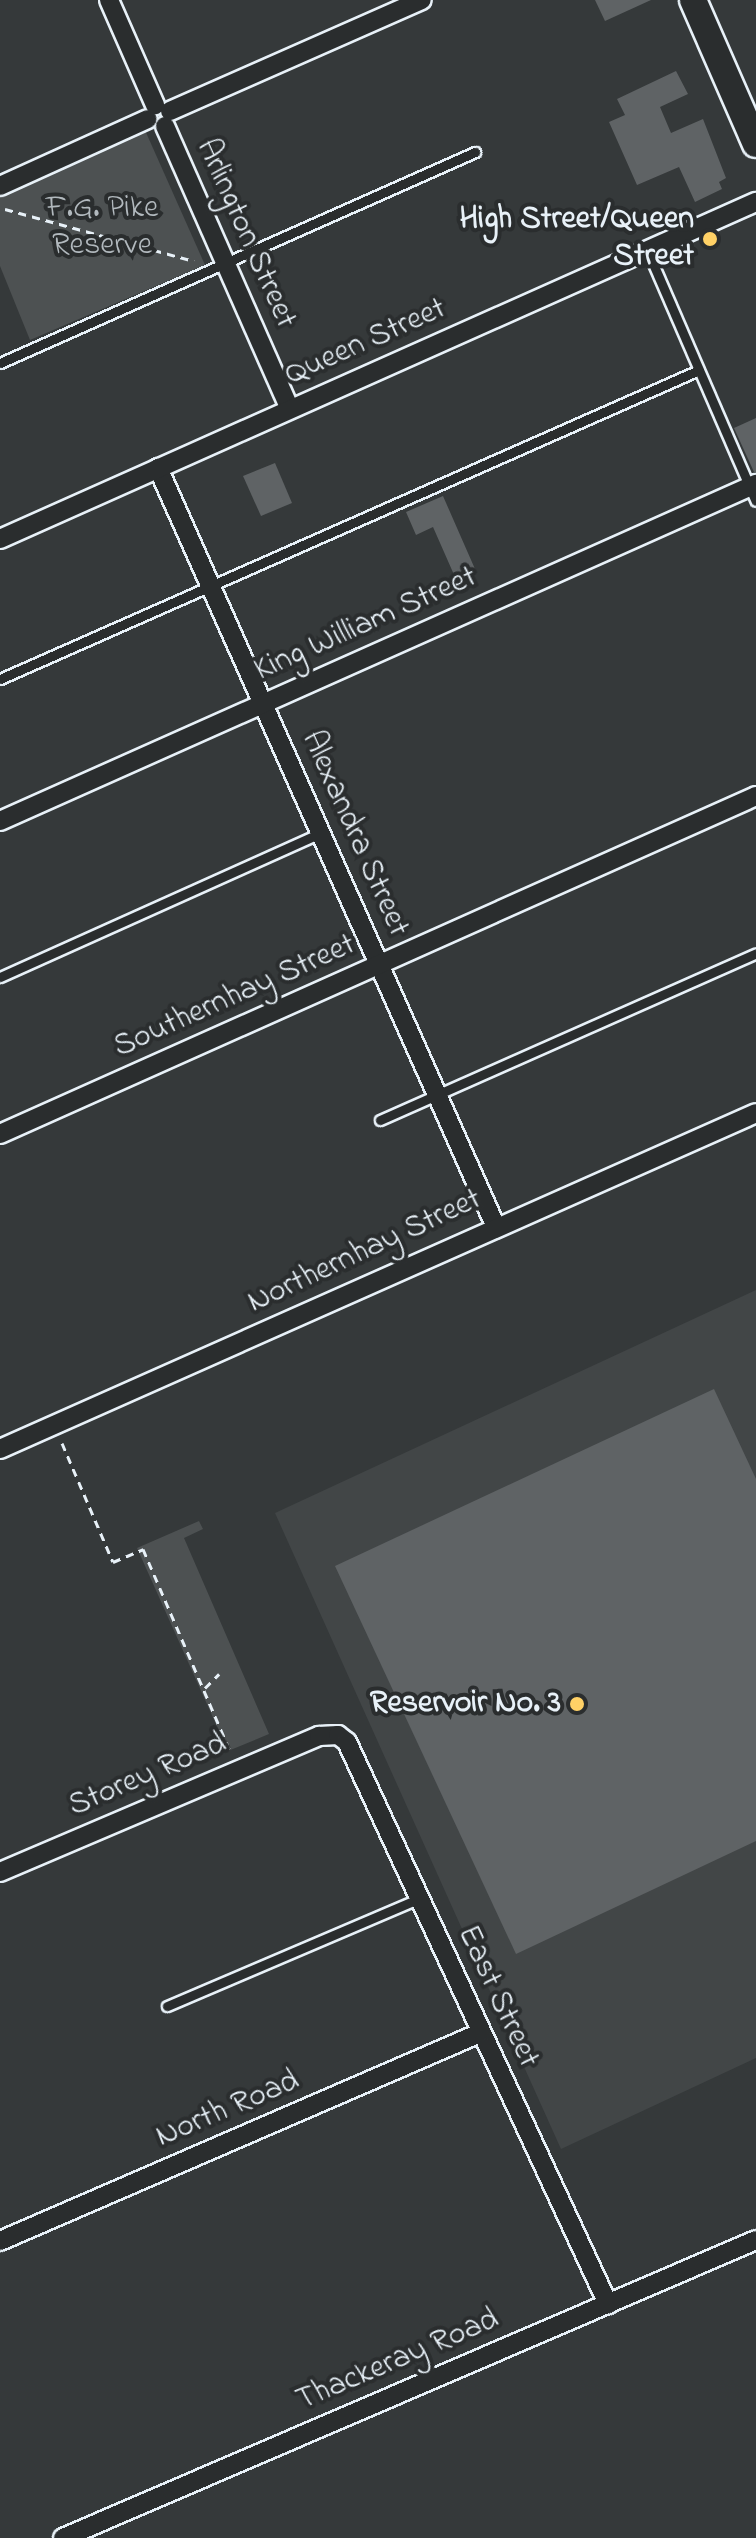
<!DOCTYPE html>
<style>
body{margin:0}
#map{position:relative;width:756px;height:2538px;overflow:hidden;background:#35393a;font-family:"Indie Flower",sans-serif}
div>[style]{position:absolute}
.built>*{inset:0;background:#424647}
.green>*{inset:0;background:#4d5152}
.building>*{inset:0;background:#5f6365}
.path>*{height:3px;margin-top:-1.5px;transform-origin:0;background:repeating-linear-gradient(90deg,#e8f1f8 0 8px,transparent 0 14px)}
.roads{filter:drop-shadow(2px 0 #e8f1f8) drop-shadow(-2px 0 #e8f1f8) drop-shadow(0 2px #e8f1f8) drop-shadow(0 -2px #e8f1f8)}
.service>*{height:9px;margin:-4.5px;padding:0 4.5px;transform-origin:4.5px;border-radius:4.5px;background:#2a2d2e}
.minor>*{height:18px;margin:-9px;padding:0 9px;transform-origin:9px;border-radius:9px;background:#2a2d2e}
.secondary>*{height:26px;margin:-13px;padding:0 13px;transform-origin:13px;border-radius:13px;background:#2a2d2e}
.dots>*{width:22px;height:22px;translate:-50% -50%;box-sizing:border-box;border:4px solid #2a2d2e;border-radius:50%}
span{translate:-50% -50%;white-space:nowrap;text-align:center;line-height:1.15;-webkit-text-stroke:8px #2a2d2e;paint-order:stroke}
.park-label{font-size:32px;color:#b2b9be}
.poi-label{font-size:32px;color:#e8f1f8;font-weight:700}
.right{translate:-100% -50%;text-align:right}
.street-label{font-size:32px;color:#e8f1f8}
</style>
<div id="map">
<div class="built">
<div style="clip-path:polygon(756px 1290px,756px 2058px,561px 2149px,275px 1513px)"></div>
</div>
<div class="green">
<div style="clip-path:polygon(144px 128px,205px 265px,30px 340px,0 266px,0 192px)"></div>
<div style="clip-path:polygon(199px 1521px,203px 1529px,184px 1538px,269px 1734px,228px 1751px,137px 1548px)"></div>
</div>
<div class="building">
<div style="clip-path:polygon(595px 0,651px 0,605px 21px)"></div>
<div style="clip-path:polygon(676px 71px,688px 94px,660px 107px,671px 133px,703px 119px,726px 178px,719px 182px,722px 189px,695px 202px,679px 167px,637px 185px,609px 122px,625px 115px,617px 99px)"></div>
<div style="clip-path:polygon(756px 418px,756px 472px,754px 472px,734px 428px)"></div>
<div style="clip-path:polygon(275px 463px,292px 503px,261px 516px,243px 476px)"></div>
<div style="clip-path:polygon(443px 496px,475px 569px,455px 577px,433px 527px,416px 535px,406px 512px)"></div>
<div style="clip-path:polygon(714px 1389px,756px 1479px,756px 1841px,516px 1954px,335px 1566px)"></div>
</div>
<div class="path">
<div style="left:5px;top:209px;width:196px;rotate:15.4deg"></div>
<div style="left:62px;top:1443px;width:129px;rotate:66.8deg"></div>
<div style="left:113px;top:1562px;width:33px;rotate:-23deg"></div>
<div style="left:143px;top:1549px;width:222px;rotate:66.7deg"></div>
<div style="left:205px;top:1688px;width:20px;rotate:-45deg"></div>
</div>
<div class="roads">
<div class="service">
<div style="left:648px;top:252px;width:271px;rotate:66.6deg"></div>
<div style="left:0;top:363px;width:520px;rotate:-23.95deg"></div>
<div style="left:0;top:679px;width:764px;rotate:-23.85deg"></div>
<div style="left:0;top:977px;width:352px;rotate:-24.2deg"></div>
<div style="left:380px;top:1120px;width:411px;rotate:-23.9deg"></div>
<div style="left:167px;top:2006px;width:273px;rotate:-23.1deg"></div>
</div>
<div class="minor">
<div style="left:109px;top:0;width:115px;rotate:66.3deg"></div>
<div style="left:170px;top:111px;width:275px;rotate:-23.8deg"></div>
<div style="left:165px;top:126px;width:309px;rotate:66.2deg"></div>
<div style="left:0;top:186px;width:162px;rotate:-24.4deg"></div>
<div style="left:158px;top:468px;width:829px;rotate:66deg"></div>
<div style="left:0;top:539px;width:828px;rotate:-24.03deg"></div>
<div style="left:0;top:821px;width:828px;rotate:-24.03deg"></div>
<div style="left:0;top:1134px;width:828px;rotate:-24.09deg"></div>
<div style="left:0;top:1449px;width:827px;rotate:-23.96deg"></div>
<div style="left:0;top:1872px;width:347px;rotate:-23.1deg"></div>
<div style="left:319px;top:1736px;width:19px;rotate:-3deg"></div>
<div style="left:338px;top:1735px;width:11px;rotate:38deg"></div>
<div style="left:347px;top:1742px;width:620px;rotate:65.09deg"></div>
<div style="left:0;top:2241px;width:523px;rotate:-23.43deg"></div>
<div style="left:63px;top:2538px;width:754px;rotate:-23.27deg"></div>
</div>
<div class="secondary">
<div style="left:693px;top:0;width:157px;rotate:66.4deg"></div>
</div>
</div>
<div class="dots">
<div style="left:710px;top:239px;background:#ffd166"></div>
<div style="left:577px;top:1704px;background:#ffd166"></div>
</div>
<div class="park-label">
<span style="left:102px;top:228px">F.G. Pike<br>Reserve</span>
</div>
<div class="poi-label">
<span class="right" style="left:694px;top:239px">High Street/Queen<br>Street</span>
<span class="right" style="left:561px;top:1704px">Reservoir No. 3</span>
</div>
<div class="street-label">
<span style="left:245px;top:234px;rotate:66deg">Arlington Street</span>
<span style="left:366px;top:343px;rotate:-24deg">Queen Street</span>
<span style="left:366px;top:625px;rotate:-24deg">King William Street</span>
<span style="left:354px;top:834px;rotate:66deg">Alexandra Street</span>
<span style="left:235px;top:997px;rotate:-24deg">Southernhay Street</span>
<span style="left:365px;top:1252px;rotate:-25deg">Northernhay Street</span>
<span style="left:148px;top:1776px;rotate:-23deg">Storey Road</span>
<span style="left:497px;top:1997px;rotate:65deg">East Street</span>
<span style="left:228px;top:2110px;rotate:-23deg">North Road</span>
<span style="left:398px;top:2361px;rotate:-23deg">Thackeray Road</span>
</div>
</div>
